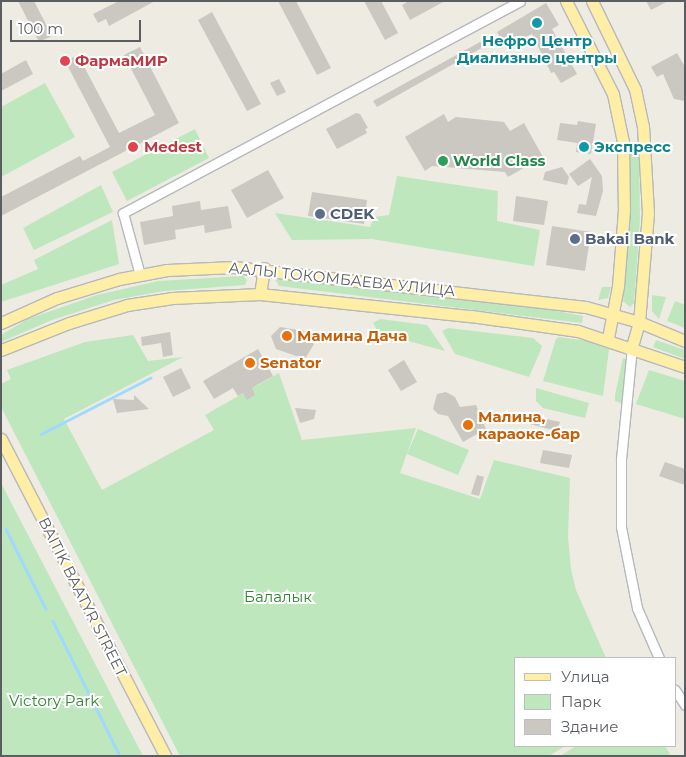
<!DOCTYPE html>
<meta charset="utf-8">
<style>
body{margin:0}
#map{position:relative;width:686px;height:757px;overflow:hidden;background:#eeebe2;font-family:Montserrat,sans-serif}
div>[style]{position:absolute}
.green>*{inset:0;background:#bee7bd}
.stream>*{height:2.5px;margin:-1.25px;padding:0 1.25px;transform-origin:1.25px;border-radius:1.25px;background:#a1d8ff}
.building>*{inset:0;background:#cbc7c1}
.roads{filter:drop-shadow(1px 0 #b5b8bd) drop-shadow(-1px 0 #b5b8bd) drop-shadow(0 1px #b5b8bd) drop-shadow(0 -1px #b5b8bd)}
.minor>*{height:9px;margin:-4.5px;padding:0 4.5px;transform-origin:4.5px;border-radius:4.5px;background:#fff}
.major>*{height:11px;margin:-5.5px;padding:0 5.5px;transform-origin:5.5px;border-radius:5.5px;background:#ffeea6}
.dots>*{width:14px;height:14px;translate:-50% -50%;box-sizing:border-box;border:2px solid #fff;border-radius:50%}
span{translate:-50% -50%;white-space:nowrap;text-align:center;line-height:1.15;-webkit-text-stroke:4px #fff;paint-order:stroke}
.culture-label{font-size:15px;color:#0d838f;font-weight:700}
.left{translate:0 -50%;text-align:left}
.health-label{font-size:15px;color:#be3a42;font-weight:700}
.leisure-label{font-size:15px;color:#27864d;font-weight:700}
.service-label{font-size:15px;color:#4e5e75;font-weight:700}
.street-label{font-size:15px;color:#5a5e63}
.food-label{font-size:15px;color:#c56008;font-weight:700}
.park-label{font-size:15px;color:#308432}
.frame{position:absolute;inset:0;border:2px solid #5a5e63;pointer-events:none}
.legend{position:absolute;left:514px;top:657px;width:162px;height:90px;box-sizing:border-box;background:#fff;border:1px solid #bdbfc1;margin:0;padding:6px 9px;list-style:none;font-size:15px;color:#5a5e63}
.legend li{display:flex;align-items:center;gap:10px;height:25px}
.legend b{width:25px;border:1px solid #bdbfc1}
.scale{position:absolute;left:10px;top:20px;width:131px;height:22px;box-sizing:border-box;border:2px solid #5a5e63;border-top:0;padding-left:6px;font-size:15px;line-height:18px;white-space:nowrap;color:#5a5e63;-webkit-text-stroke:4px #fff;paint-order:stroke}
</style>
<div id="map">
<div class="green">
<div style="clip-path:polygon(45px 83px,75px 137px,1px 177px,1px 107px)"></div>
<div style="clip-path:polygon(195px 129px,209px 158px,127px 201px,112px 172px)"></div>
<div style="clip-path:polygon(633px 148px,639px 151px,640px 219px,634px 303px,630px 307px,623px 301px,630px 218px,630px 151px)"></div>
<div style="clip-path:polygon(397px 176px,498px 191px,497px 221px,540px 230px,534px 266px,372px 239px,292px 240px,275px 213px,370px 227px,374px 217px,389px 215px)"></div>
<div style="clip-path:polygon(101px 185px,113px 212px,34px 250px,23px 228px)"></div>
<div style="clip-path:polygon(112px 220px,119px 264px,1px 302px,1px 285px,38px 269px,34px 260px)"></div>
<div style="clip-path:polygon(243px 276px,247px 280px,245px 285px,164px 291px,114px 300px,52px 320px,1px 342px,1px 335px,28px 319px,97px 295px,158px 281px)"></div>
<div style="clip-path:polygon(283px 278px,547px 309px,583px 316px,582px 323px,279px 286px,275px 279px)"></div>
<div style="clip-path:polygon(602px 287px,611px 287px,608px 298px,598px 300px)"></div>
<div style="clip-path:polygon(652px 295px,666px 297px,659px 319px,652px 311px)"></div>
<div style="clip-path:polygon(675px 301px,685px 305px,685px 328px,667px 321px)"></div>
<div style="clip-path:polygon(380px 319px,427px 325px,445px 351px,379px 333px,373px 323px)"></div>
<div style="clip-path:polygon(448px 328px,533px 338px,542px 346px,540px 352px,529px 377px,455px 354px,442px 331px)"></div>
<div style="clip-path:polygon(133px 335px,148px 361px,183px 357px,64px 419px,102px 490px,214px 430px,205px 415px,279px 373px,302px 440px,416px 428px,400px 473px,480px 499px,494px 460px,570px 478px,568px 537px,571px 569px,576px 590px,606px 658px,515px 658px,515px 746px,565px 746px,549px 756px,180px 756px,1px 407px,1px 384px,11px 379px,7px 370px,85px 342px)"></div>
<div style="clip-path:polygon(559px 337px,587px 341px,609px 349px,603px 396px,543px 381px,556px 339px)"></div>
<div style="clip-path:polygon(656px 340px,685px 350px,685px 359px,653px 347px)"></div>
<div style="clip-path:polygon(623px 358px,628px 361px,625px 402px,621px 403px,615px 401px,615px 395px)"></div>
<div style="clip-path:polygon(649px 370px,685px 381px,685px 419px,636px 404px)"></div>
<div style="clip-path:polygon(536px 388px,589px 403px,585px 418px,543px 408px,536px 401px)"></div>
<div style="clip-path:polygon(418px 429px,469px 450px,458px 475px,407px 454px)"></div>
<div style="clip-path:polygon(1px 483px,143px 756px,1px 756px)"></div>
<div style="clip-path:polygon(576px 746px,665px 746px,671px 756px,560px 756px)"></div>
</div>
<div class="stream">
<div style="left:41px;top:434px;width:123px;rotate:-27.2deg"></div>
<div style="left:6px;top:529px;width:89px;rotate:63.4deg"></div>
<div style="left:53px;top:621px;width:151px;rotate:63.6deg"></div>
</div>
<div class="building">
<div style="clip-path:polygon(18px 1px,34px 1px,52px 36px,39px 42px)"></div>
<div style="clip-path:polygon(119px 1px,155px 1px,109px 26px,106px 19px,98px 23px,93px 14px)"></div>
<div style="clip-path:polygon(278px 1px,296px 1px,331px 68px,317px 75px)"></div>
<div style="clip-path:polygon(364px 1px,381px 1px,398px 33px,385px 40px)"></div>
<div style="clip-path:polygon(409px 1px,445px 1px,410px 20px,402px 5px)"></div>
<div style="clip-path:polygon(646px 1px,668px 1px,651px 10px)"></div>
<div style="clip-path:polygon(546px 3px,559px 25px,552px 29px,577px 74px,561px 83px,554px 72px,551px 73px,532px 34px,505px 46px,497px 32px)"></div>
<div style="clip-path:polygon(212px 12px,261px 104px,247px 111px,198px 20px)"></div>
<div style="clip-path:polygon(480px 42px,487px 45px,377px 107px,373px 101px)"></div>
<div style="clip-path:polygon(140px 47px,179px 123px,1px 216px,1px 197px,80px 156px,83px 161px,110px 147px,65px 61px,78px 55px,119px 133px,155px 115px,124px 55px)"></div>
<div style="clip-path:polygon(677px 53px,685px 67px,685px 101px,674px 99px,663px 74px,657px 77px,651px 67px)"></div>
<div style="clip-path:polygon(26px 60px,33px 74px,1px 91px,1px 74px)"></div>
<div style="clip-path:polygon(279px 79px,286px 92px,277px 96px,270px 83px)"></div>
<div style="clip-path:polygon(356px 113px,360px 114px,368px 128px,365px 129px,367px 133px,337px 149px,326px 129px)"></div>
<div style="clip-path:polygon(444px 114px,448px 122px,456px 117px,504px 122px,510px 131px,524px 123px,543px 157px,508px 177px,505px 172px,432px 166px,425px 171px,405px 137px)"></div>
<div style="clip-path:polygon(578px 121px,596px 124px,591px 154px,576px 152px,577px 143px,557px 140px,560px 123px,577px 125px)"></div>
<div style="clip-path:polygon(590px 159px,602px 176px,603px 191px,596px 216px,577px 213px,579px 204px,586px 205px,592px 177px,578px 186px,569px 174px)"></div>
<div style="clip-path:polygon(562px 167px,569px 177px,567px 185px,543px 180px,545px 172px)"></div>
<div style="clip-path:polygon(268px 170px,284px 198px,247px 218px,231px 190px)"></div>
<div style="clip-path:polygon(312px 192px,367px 200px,364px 224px,308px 216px)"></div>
<div style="clip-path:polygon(516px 196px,548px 201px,544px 225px,513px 221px)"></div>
<div style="clip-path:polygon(200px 201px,201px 210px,228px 206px,232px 228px,205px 233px,204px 225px,175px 230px,176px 239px,144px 245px,140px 222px,173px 216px,172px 206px)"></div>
<div style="clip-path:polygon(552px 226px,591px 232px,585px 271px,546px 265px)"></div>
<div style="clip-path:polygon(280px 327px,304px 331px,306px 339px,314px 344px,305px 359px,276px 349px,271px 336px)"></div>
<div style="clip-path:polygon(170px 332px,173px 355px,163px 357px,161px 343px,142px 346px,141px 337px)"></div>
<div style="clip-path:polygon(258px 349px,273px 376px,252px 388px,255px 395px,247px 400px,243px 393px,238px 396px,233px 388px,214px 399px,203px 381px)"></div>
<div style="clip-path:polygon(404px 360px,417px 382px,401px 391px,388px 370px)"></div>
<div style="clip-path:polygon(181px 368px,191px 388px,173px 397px,163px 377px)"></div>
<div style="clip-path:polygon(446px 392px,455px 397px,460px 407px,476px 405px,486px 429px,463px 442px,448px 416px,438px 414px,433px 409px,437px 394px)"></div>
<div style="clip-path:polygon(134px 395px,149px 409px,117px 413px,113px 399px,134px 400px)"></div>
<div style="clip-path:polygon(295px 408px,316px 410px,314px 419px,300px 423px)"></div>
<div style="clip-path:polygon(520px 413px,560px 422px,557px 431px,518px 421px)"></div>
<div style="clip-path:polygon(543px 450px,572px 455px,569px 468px,540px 463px)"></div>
<div style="clip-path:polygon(665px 462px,685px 469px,685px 485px,659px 476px)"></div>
<div style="clip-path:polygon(477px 475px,484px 477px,479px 496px,471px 494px)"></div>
</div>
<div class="roads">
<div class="minor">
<div style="left:140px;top:275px;width:64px;rotate:-105.3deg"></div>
<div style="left:123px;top:213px;width:450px;rotate:-28.1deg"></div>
<div style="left:632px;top:347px;width:114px;rotate:95.6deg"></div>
<div style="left:621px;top:460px;width:67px;rotate:90deg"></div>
<div style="left:621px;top:527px;width:83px;rotate:78.8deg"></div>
<div style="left:637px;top:608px;width:55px;rotate:66.3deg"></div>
<div style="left:675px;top:690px;width:18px;rotate:56deg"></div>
</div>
<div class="major">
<div style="left:566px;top:1px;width:104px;rotate:63.2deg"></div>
<div style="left:613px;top:94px;width:49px;rotate:78.2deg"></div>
<div style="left:623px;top:142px;width:68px;rotate:89.2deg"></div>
<div style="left:624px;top:210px;width:76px;rotate:94.5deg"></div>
<div style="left:618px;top:286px;width:53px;rotate:100.9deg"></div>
<div style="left:592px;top:1px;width:98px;rotate:64deg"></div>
<div style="left:635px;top:89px;width:38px;rotate:78deg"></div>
<div style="left:643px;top:126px;width:87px;rotate:86.7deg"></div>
<div style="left:648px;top:213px;width:109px;rotate:94.7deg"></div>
<div style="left:639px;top:322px;width:26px;rotate:106deg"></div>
<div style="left:260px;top:294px;width:26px;rotate:-81deg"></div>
<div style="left:1px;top:323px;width:61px;rotate:-24.1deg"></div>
<div style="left:57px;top:298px;width:65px;rotate:-17deg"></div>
<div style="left:119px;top:279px;width:49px;rotate:-10.6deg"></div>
<div style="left:167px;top:270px;width:67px;rotate:-2.6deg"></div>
<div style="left:234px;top:267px;width:354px;rotate:6.5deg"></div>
<div style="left:586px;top:307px;width:55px;rotate:15.8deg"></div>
<div style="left:639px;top:322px;width:50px;rotate:22.4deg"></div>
<div style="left:1px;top:350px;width:73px;rotate:-21.7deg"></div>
<div style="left:69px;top:323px;width:61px;rotate:-17.2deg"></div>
<div style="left:127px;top:305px;width:46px;rotate:-8.8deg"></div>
<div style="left:172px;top:298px;width:88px;rotate:-2.6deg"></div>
<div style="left:260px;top:294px;width:212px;rotate:6deg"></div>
<div style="left:471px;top:316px;width:108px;rotate:8deg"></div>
<div style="left:578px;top:331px;width:113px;rotate:18.6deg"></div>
<div style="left:1px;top:439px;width:357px;rotate:62.6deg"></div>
</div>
</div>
<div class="dots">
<div style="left:537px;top:23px;background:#0f9aa8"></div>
<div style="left:65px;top:61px;background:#e0444e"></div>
<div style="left:133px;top:147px;background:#e0444e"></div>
<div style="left:584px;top:147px;background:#0f9aa8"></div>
<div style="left:443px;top:161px;background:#2e9e5b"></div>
<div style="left:320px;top:214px;background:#5c6f8a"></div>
<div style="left:575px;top:239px;background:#5c6f8a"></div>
<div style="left:287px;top:336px;background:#e8710a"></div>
<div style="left:250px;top:363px;background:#e8710a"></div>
<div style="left:468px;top:425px;background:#e8710a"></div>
</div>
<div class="culture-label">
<span style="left:537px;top:49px">Нефро Центр<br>Диализные центры</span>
<span class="left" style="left:594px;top:147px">Экспресс</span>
</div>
<div class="health-label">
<span class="left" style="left:75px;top:61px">ФармаМИР</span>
<span class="left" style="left:144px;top:147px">Medest</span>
</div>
<div class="leisure-label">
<span class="left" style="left:453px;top:161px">World Class</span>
</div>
<div class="service-label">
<span class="left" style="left:330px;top:214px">CDEK</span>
<span class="left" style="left:585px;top:239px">Bakai Bank</span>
</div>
<div class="street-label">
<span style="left:342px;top:279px;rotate:6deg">ААЛЫ ТОКОМБАЕВА УЛИЦА</span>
<span style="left:83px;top:597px;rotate:63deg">BAITIK BAATYR STREET</span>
</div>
<div class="food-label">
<span class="left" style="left:297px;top:336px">Мамина Дача</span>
<span class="left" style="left:260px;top:363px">Senator</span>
<span class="left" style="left:478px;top:425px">Малина,<br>караоке-бар</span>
</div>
<div class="park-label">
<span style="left:278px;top:597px">Балалык</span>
<span style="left:54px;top:701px">Victory Park</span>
</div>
<div class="frame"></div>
<ul class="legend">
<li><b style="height:6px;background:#ffeea6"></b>Улица</li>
<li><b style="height:14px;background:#bee7bd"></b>Парк</li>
<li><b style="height:14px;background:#cbc7c1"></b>Здание</li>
</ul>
<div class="scale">100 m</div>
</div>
